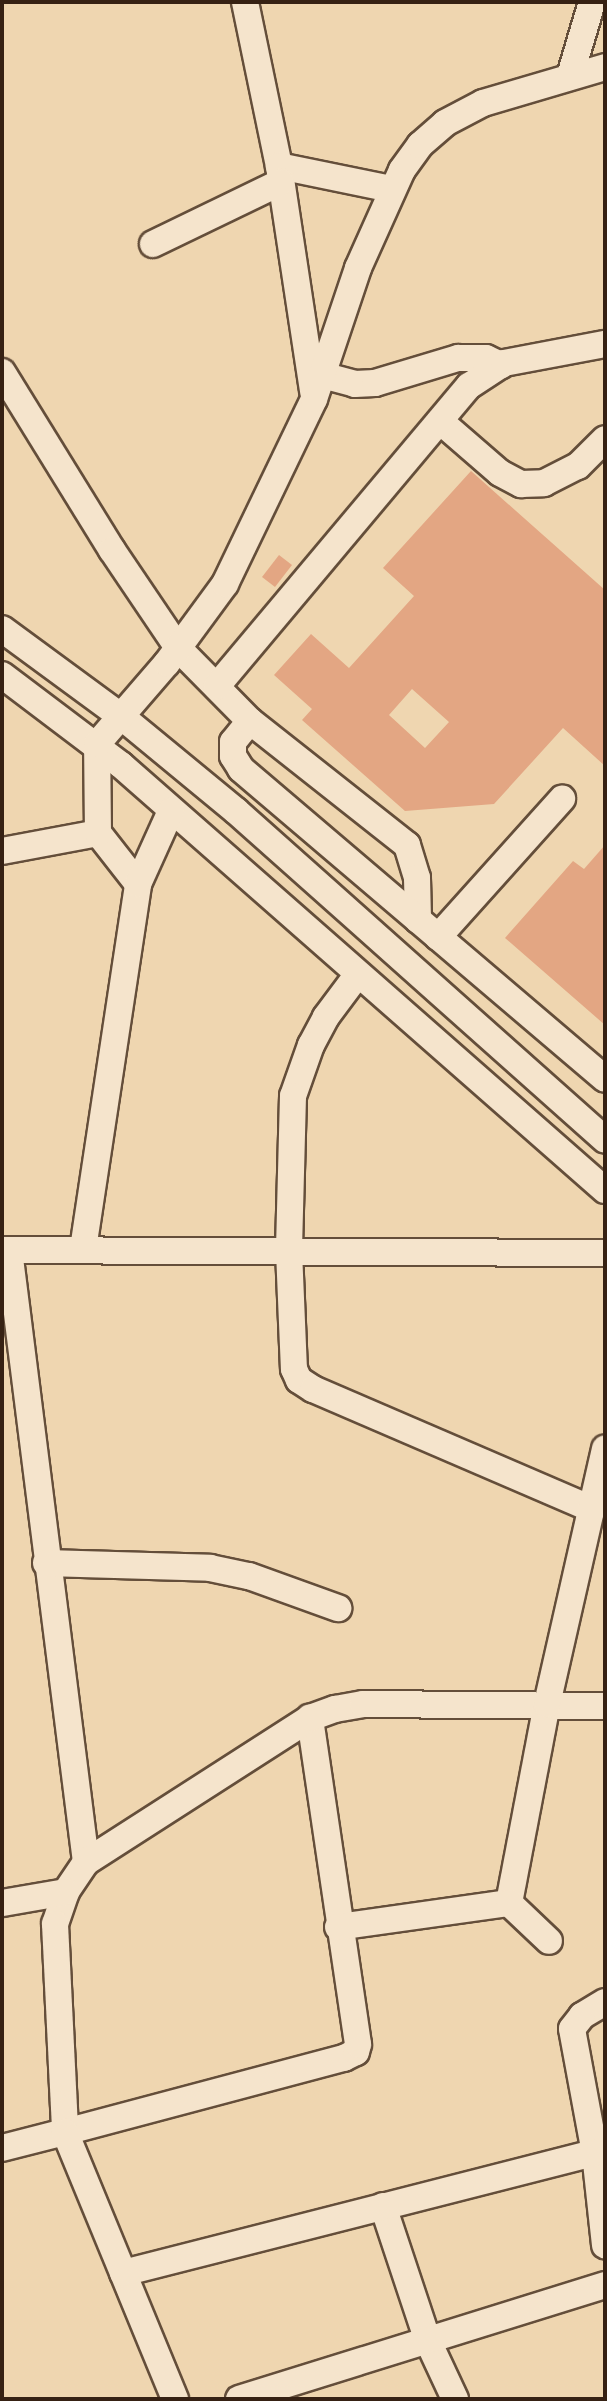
<!DOCTYPE html>
<style>
body{margin:0}
#map{position:relative;width:607px;height:2401px;overflow:hidden;background:#efd6b0;font-family:"IM FELL Double Pica",serif}
div>[style]{position:absolute}
.building>*{inset:0;background:#e3a683}
.roads{filter:drop-shadow(2px 0 #644e3a) drop-shadow(-2px 0 #644e3a) drop-shadow(0 2px #644e3a) drop-shadow(0 -2px #644e3a)}
.minor>*{height:26px;margin:-13px;padding:0 13px;transform-origin:13px;border-radius:13px;background:#f5e4cc}
span{translate:-50% -50%;white-space:nowrap;text-align:center;line-height:1.15;-webkit-text-stroke:8px #f5e4cc;paint-order:stroke}
.frame{position:absolute;inset:0;border:4px solid #362113;pointer-events:none}
</style>
<div id="map">
<div class="building">
<div style="clip-path:polygon(evenodd,471px 471px,605px 590px,605px 766px,563px 728px,494px 804px,405px 811px,302px 720px,312px 709px,274px 675px,311px 634px,349px 668px,414px 596px,383px 568px,471px 471px,412px 689px,449px 722px,425px 748px,389px 715px,412px 689px)"></div>
<div style="clip-path:polygon(279px 555px,292px 565px,275px 587px,262px 577px)"></div>
<div style="clip-path:polygon(605px 845px,605px 1025px,505px 938px,573px 861px,584px 869px)"></div>
</div>
<div class="roads">
<div class="minor">
<div style="left:245px;top:2px;width:167px;rotate:78.3deg"></div>
<div style="left:279px;top:166px;width:114px;rotate:11.6deg"></div>
<div style="left:570px;top:76px;width:77px;rotate:-73.4deg"></div>
<div style="left:279px;top:166px;width:229px;rotate:81.4deg"></div>
<div style="left:153px;top:244px;width:142px;rotate:-25.8deg"></div>
<div style="left:2px;top:372px;width:209px;rotate:58.3deg"></div>
<div style="left:112px;top:550px;width:118px;rotate:56deg"></div>
<div style="left:178px;top:648px;width:103px;rotate:45.4deg"></div>
<div style="left:250px;top:721px;width:200px;rotate:38.3deg"></div>
<div style="left:407px;top:845px;width:34px;rotate:73deg"></div>
<div style="left:417px;top:878px;width:42px;rotate:88.6deg"></div>
<div style="left:322px;top:375px;width:34px;rotate:15deg"></div>
<div style="left:355px;top:384px;width:20px;rotate:-3deg"></div>
<div style="left:375px;top:383px;width:87px;rotate:-16.8deg"></div>
<div style="left:458px;top:358px;width:28px"></div>
<div style="left:486px;top:358px;width:17px;rotate:25deg"></div>
<div style="left:440px;top:421px;width:79px;rotate:40.9deg"></div>
<div style="left:500px;top:473px;width:24px;rotate:28deg"></div>
<div style="left:521px;top:484px;width:23px;rotate:-2deg"></div>
<div style="left:544px;top:483px;width:38px;rotate:-27deg"></div>
<div style="left:578px;top:466px;width:38px;rotate:-45deg"></div>
<div style="left:2px;top:629px;width:149px;rotate:36.3deg"></div>
<div style="left:122px;top:717px;width:148px;rotate:39.5deg"></div>
<div style="left:236px;top:811px;width:494px;rotate:41.7deg"></div>
<div style="left:2px;top:675px;width:149px;rotate:37.1deg"></div>
<div style="left:121px;top:765px;width:644px;rotate:41.29deg"></div>
<div style="left:217px;top:686px;width:392px;rotate:-50deg"></div>
<div style="left:469px;top:386px;width:42px;rotate:-33.3deg"></div>
<div style="left:504px;top:363px;width:103px;rotate:-10.7deg"></div>
<div style="left:250px;top:721px;width:27px;rotate:129deg"></div>
<div style="left:233px;top:742px;width:14px;rotate:90deg"></div>
<div style="left:233px;top:756px;width:15px;rotate:58deg"></div>
<div style="left:241px;top:769px;width:478px;rotate:40.4deg"></div>
<div style="left:2px;top:851px;width:98px;rotate:-10.6deg"></div>
<div style="left:138px;top:884px;width:65px;rotate:-128.1deg"></div>
<div style="left:98px;top:833px;width:89px;rotate:-90.6deg"></div>
<div style="left:97px;top:744px;width:107px;rotate:-49.2deg"></div>
<div style="left:167px;top:663px;width:98px;rotate:-53.7deg"></div>
<div style="left:225px;top:584px;width:205px;rotate:-64.3deg"></div>
<div style="left:314px;top:399px;width:138px;rotate:-71.4deg"></div>
<div style="left:358px;top:268px;width:107px;rotate:-65.8deg"></div>
<div style="left:402px;top:170px;width:31px;rotate:-54deg"></div>
<div style="left:420px;top:145px;width:33px;rotate:-41deg"></div>
<div style="left:445px;top:123px;width:43px;rotate:-27.8deg"></div>
<div style="left:483px;top:103px;width:127px;rotate:-16.4deg"></div>
<div style="left:438px;top:937px;width:186px;rotate:-48.1deg"></div>
<div style="left:358px;top:974px;width:54px;rotate:126.7deg"></div>
<div style="left:326px;top:1017px;width:32px;rotate:118deg"></div>
<div style="left:311px;top:1045px;width:54px;rotate:109.4deg"></div>
<div style="left:293px;top:1096px;width:155px;rotate:91.5deg"></div>
<div style="left:289px;top:1251px;width:118px;rotate:87.6deg"></div>
<div style="left:294px;top:1369px;width:12px;rotate:66deg"></div>
<div style="left:299px;top:1380px;width:17px;rotate:33deg"></div>
<div style="left:313px;top:1389px;width:304px;rotate:23.3deg"></div>
<div style="left:83px;top:1249px;width:369px;rotate:-81.4deg"></div>
<div style="left:138px;top:884px;width:80px;rotate:-65.7deg"></div>
<div style="left:2px;top:1250px;width:603px;rotate:0.29deg"></div>
<div style="left:9px;top:1250px;width:617px;rotate:82.83deg"></div>
<div style="left:86px;top:1862px;width:36px;rotate:124deg"></div>
<div style="left:66px;top:1892px;width:34px;rotate:109deg"></div>
<div style="left:55px;top:1924px;width:208px;rotate:87.2deg"></div>
<div style="left:65px;top:2132px;width:289px;rotate:-14.9deg"></div>
<div style="left:344px;top:2058px;width:13px;rotate:-27deg"></div>
<div style="left:356px;top:2052px;width:8px;rotate:-76deg"></div>
<div style="left:358px;top:2044px;width:330px;rotate:-98.4deg"></div>
<div style="left:46px;top:1563px;width:164px;rotate:1.7deg"></div>
<div style="left:210px;top:1568px;width:40px;rotate:12deg"></div>
<div style="left:249px;top:1576px;width:95px;rotate:19.8deg"></div>
<div style="left:86px;top:1862px;width:266px;rotate:-32.7deg"></div>
<div style="left:310px;top:1718px;width:27px;rotate:-20deg"></div>
<div style="left:335px;top:1709px;width:28px;rotate:-10deg"></div>
<div style="left:363px;top:1704px;width:242px;rotate:0.5deg"></div>
<div style="left:2px;top:1903px;width:65px;rotate:-9.8deg"></div>
<div style="left:509px;top:1903px;width:203px;rotate:-79.2deg"></div>
<div style="left:547px;top:1704px;width:262px;rotate:-77.2deg"></div>
<div style="left:338px;top:1927px;width:173px;rotate:-8deg"></div>
<div style="left:509px;top:1903px;width:55px;rotate:43.5deg"></div>
<div style="left:605px;top:2002px;width:27px;rotate:149deg"></div>
<div style="left:582px;top:2016px;width:16px;rotate:128deg"></div>
<div style="left:572px;top:2029px;width:126px;rotate:79.5deg"></div>
<div style="left:595px;top:2153px;width:93px;rotate:83.8deg"></div>
<div style="left:2px;top:2148px;width:65px;rotate:-14.3deg"></div>
<div style="left:65px;top:2132px;width:289px;rotate:67.6deg"></div>
<div style="left:383px;top:2206px;width:142px;rotate:71.6deg"></div>
<div style="left:428px;top:2341px;width:64px;rotate:65deg"></div>
<div style="left:123px;top:2273px;width:487px;rotate:-14.3deg"></div>
<div style="left:239px;top:2399px;width:383px;rotate:-17.3deg"></div>
</div>
</div>
<div class="frame"></div>
</div>
